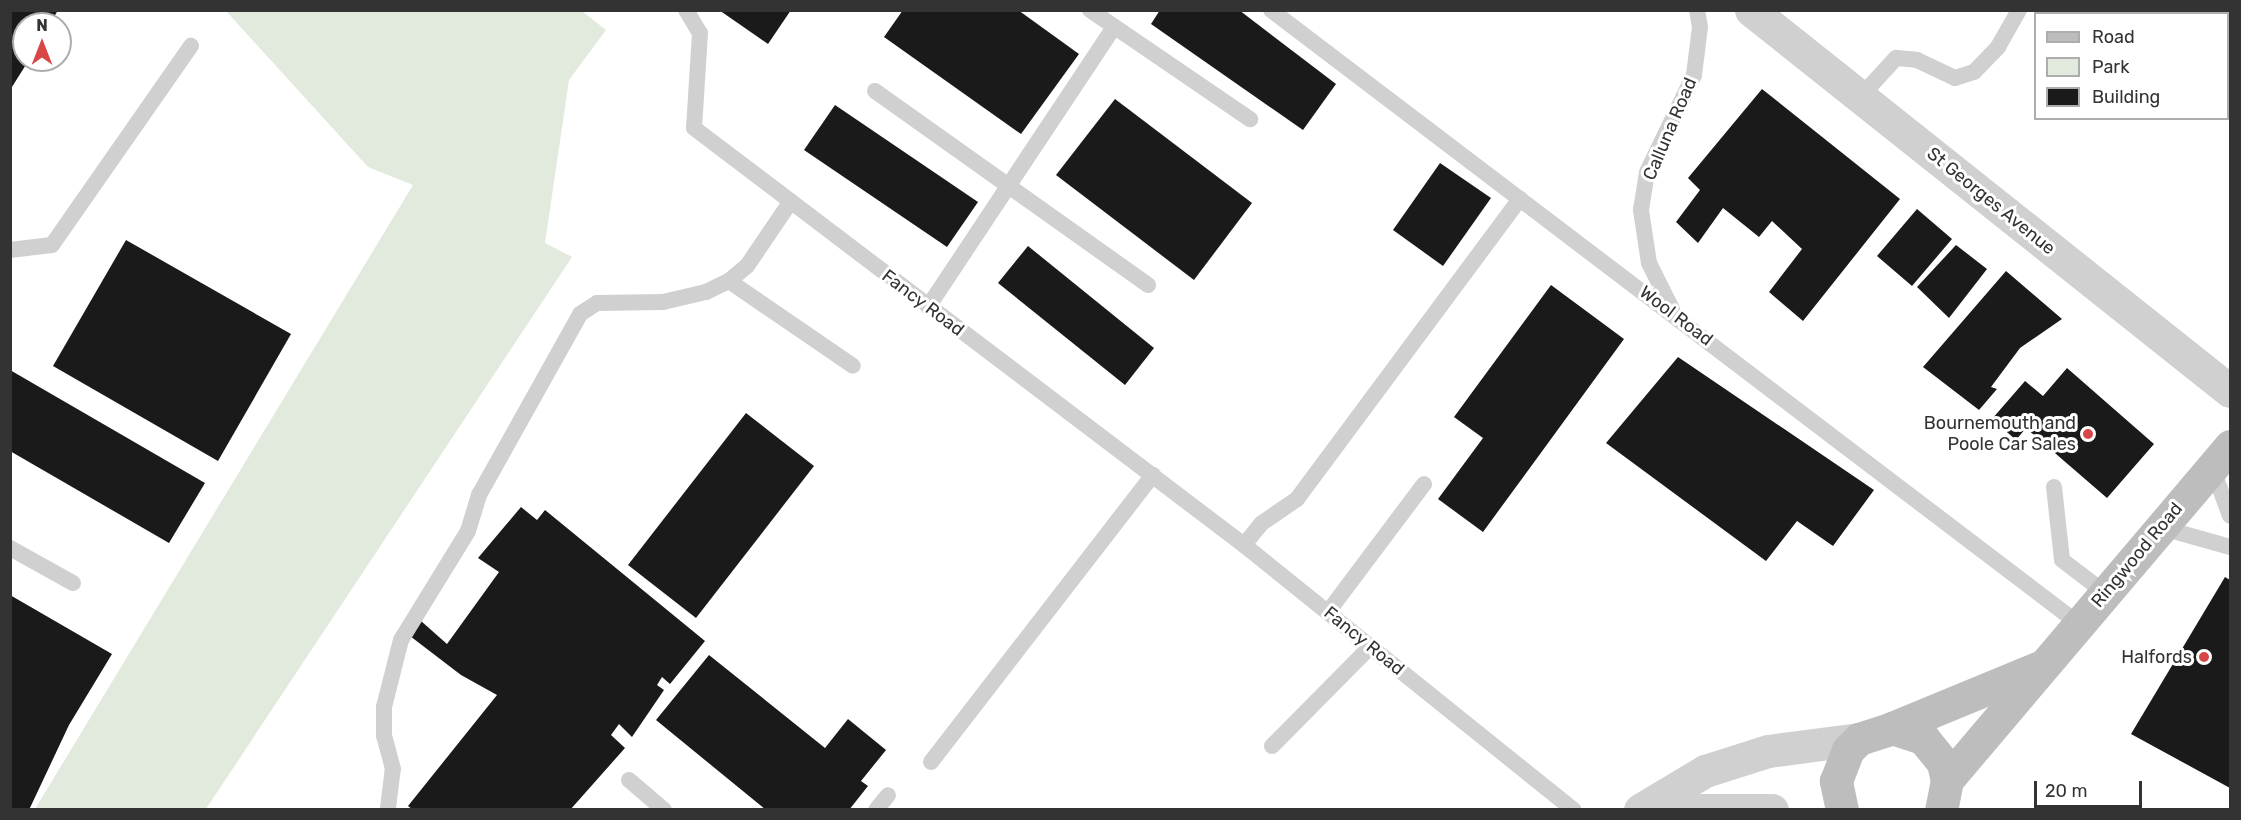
<!DOCTYPE html>
<style>
body{margin:0}
#map{position:relative;width:2241px;height:820px;overflow:hidden;background:#fff;font-family:Rubik,sans-serif}
div>[style]{position:absolute}
.green>*{inset:0;background:#e2e9dd}
.building>*{inset:0;background:#1a1a1a}
.service>*{height:16px;margin:-8px;padding:0 8px;transform-origin:8px;border-radius:8px;background:#d0d0d0}
.minor>*{height:33px;margin:-16.5px;padding:0 16.5px;transform-origin:16.5px;border-radius:16.5px;background:#d0d0d0}
.tertiary>*{height:33px;margin:-16.5px;padding:0 16.5px;transform-origin:16.5px;border-radius:16.5px;background:#d0d0d0}
.secondary>*{height:33px;margin:-16.5px;padding:0 16.5px;transform-origin:16.5px;border-radius:16.5px;background:#bdbdbd}
.dots>*{width:16px;height:16px;translate:-50% -50%;box-sizing:border-box;border:3px solid #fff;border-radius:50%}
span{translate:-50% -50%;white-space:nowrap;text-align:center;line-height:1.15;-webkit-text-stroke:6px #fff;paint-order:stroke}
.street-label{font-size:18px;color:#333}
.poi-label{font-size:18px;color:#333}
.right{translate:-100% -50%;text-align:right}
.frame{position:absolute;inset:0;border:12px solid #333;pointer-events:none}
.legend{position:absolute;left:2034px;top:12px;width:195px;height:108px;box-sizing:border-box;background:#fff;border:2px solid #adadad;margin:0;padding:8px 10px;list-style:none;font-size:18px;color:#333}
.legend li{display:flex;align-items:center;gap:12px;height:30px}
.legend b{width:30px;border:2px solid #adadad}
.north{position:absolute;left:12px;top:12px;width:60px;height:60px;box-sizing:border-box;background:#fff;border:2px solid #adadad;border-radius:50%;rotate:0deg;font-size:16px;font-weight:700;line-height:24px;text-align:center;color:#333}
.north::after{content:'';display:block;margin:auto;width:21px;height:27px;background:#d84647;clip-path:polygon(50% 0,100% 100%,50% 72%,0 100%)}
.scale{position:absolute;left:2034px;top:781px;width:108px;height:27px;box-sizing:border-box;border:3px solid #333;border-top:0;padding-left:8px;font-size:18px;line-height:21px;white-space:nowrap;color:#333;-webkit-text-stroke:4px #fff;paint-order:stroke}
</style>
<div id="map">
<div class="green">
<div style="clip-path:polygon(226px 11px,582px 11px,606px 30px,569px 80px,545px 243px,572px 257px,206px 809px,35px 809px,413px 185px,368px 167px)"></div>
</div>
<div class="building">
<div style="clip-path:polygon(10px 10px,58px 10px,50px 24px,24px 24px,24px 60px,29px 60px,10px 90px)"></div>
<div style="clip-path:polygon(719px 10px,791px 10px,768px 44px)"></div>
<div style="clip-path:polygon(903px 10px,1018px 10px,1079px 54px,1021px 134px,884px 37px)"></div>
<div style="clip-path:polygon(1160px 10px,1239px 10px,1336px 84px,1303px 130px,1151px 24px)"></div>
<div style="clip-path:polygon(1762px 89px,1900px 199px,1803px 321px,1769px 292px,1802px 249px,1772px 221px,1759px 237px,1723px 208px,1698px 243px,1676px 222px,1700px 190px,1688px 178px)"></div>
<div style="clip-path:polygon(1115px 99px,1252px 203px,1194px 280px,1056px 175px)"></div>
<div style="clip-path:polygon(835px 105px,978px 202px,947px 247px,804px 150px)"></div>
<div style="clip-path:polygon(1440px 163px,1491px 198px,1443px 266px,1393px 230px)"></div>
<div style="clip-path:polygon(1917px 209px,1952px 239px,1912px 286px,1877px 256px)"></div>
<div style="clip-path:polygon(126px 240px,291px 334px,218px 461px,53px 366px)"></div>
<div style="clip-path:polygon(1956px 245px,1987px 269px,1949px 318px,1917px 287px)"></div>
<div style="clip-path:polygon(1028px 246px,1154px 348px,1125px 385px,998px 283px)"></div>
<div style="clip-path:polygon(2006px 271px,2062px 319px,2020px 348px,1991px 387px,1997px 389px,1979px 410px,1923px 367px)"></div>
<div style="clip-path:polygon(1551px 285px,1624px 339px,1483px 532px,1438px 499px,1483px 438px,1454px 417px)"></div>
<div style="clip-path:polygon(1678px 357px,1874px 490px,1833px 546px,1797px 521px,1766px 561px,1606px 443px)"></div>
<div style="clip-path:polygon(2067px 368px,2154px 444px,2107px 498px,2026px 428px,2016px 440px,1992px 419px,2025px 381px,2043px 396px)"></div>
<div style="clip-path:polygon(10px 370px,205px 483px,169px 543px,10px 451px)"></div>
<div style="clip-path:polygon(746px 413px,814px 466px,696px 618px,628px 565px)"></div>
<div style="clip-path:polygon(521px 507px,537px 520px,545px 510px,705px 641px,670px 684px,662px 677px,657px 685px,664px 690px,632px 737px,619px 724px,611px 735px,625px 748px,570px 810px,413px 810px,408px 806px,497px 695px,461px 675px,410px 636px,421px 621px,447px 644px,499px 572px,478px 558px)"></div>
<div style="clip-path:polygon(2225px 577px,2230px 580px,2230px 788px,2131px 734px)"></div>
<div style="clip-path:polygon(10px 595px,112px 654px,69px 725px,29px 810px,10px 810px)"></div>
<div style="clip-path:polygon(709px 655px,825px 748px,848px 719px,886px 750px,861px 781px,868px 786px,849px 810px,766px 810px,656px 720px)"></div>
</div>
<div class="service">
<div style="left:686px;top:10px;width:27px;rotate:59deg"></div>
<div style="left:700px;top:33px;width:95px;rotate:93.6deg"></div>
<div style="left:694px;top:128px;width:690px;rotate:37.17deg"></div>
<div style="left:1244px;top:545px;width:423px;rotate:38.8deg"></div>
<div style="left:1090px;top:10px;width:194px;rotate:34.3deg"></div>
<div style="left:1271px;top:10px;width:1015px;rotate:37.23deg"></div>
<div style="left:875px;top:91px;width:335px;rotate:35.4deg"></div>
<div style="left:1861px;top:96px;width:52px;rotate:-47.4deg"></div>
<div style="left:1896px;top:58px;width:21px;rotate:5deg"></div>
<div style="left:1917px;top:60px;width:42px;rotate:25.3deg"></div>
<div style="left:1955px;top:78px;width:20px;rotate:-18deg"></div>
<div style="left:1974px;top:72px;width:35px;rotate:-46deg"></div>
<div style="left:1998px;top:47px;width:43px;rotate:-60.4deg"></div>
<div style="left:10px;top:250px;width:42px;rotate:-6.8deg"></div>
<div style="left:52px;top:245px;width:243px;rotate:-55.1deg"></div>
<div style="left:729px;top:281px;width:150px;rotate:34.4deg"></div>
<div style="left:928px;top:307px;width:336px;rotate:-56.4deg"></div>
<div style="left:1672px;top:309px;width:51px;rotate:-116.6deg"></div>
<div style="left:1649px;top:263px;width:54px;rotate:-98.6deg"></div>
<div style="left:1641px;top:210px;width:38px;rotate:-81deg"></div>
<div style="left:1647px;top:172px;width:108px;rotate:-64.1deg"></div>
<div style="left:1694px;top:75px;width:48px;rotate:-82.9deg"></div>
<div style="left:1700px;top:27px;width:17px;rotate:-100deg"></div>
<div style="left:2212px;top:467px;width:52px;rotate:69.8deg"></div>
<div style="left:2054px;top:487px;width:73px;rotate:83.7deg"></div>
<div style="left:2062px;top:560px;width:53px;rotate:37.3deg"></div>
<div style="left:2159px;top:527px;width:74px;rotate:15.7deg"></div>
<div style="left:1244px;top:545px;width:28px;rotate:-51deg"></div>
<div style="left:1262px;top:523px;width:42px;rotate:-34.4deg"></div>
<div style="left:1297px;top:499px;width:374px;rotate:-53.4deg"></div>
<div style="left:10px;top:548px;width:72px;rotate:29.1deg"></div>
<div style="left:1328px;top:612px;width:160px;rotate:-53.1deg"></div>
<div style="left:1272px;top:746px;width:141px;rotate:-45.3deg"></div>
<div style="left:931px;top:762px;width:363px;rotate:-52.3deg"></div>
<div style="left:629px;top:780px;width:46px;rotate:40.6deg"></div>
<div style="left:388px;top:808px;width:39px;rotate:-83deg"></div>
<div style="left:393px;top:769px;width:34px;rotate:-105deg"></div>
<div style="left:384px;top:736px;width:29px;rotate:-90deg"></div>
<div style="left:384px;top:707px;width:69px;rotate:-75.8deg"></div>
<div style="left:401px;top:640px;width:128px;rotate:-58.4deg"></div>
<div style="left:468px;top:531px;width:38px;rotate:-73deg"></div>
<div style="left:479px;top:495px;width:207px;rotate:-60.8deg"></div>
<div style="left:580px;top:314px;width:20px;rotate:-33deg"></div>
<div style="left:597px;top:303px;width:66px;rotate:-0.9deg"></div>
<div style="left:663px;top:302px;width:44px;rotate:-13.1deg"></div>
<div style="left:706px;top:292px;width:25px;rotate:-26deg"></div>
<div style="left:729px;top:281px;width:23px;rotate:-40deg"></div>
<div style="left:747px;top:266px;width:78px;rotate:-55.9deg"></div>
<div style="left:876px;top:810px;width:19px;rotate:-51deg"></div>
</div>
<div class="minor">
<div style="left:1751px;top:10px;width:612px;rotate:38.5deg"></div>
</div>
<div class="tertiary">
<div style="left:1640px;top:810px;width:76px;rotate:-31deg"></div>
<div style="left:1705px;top:771px;width:66px;rotate:-17.6deg"></div>
<div style="left:1768px;top:751px;width:92px;rotate:-7.5deg"></div>
<div style="left:1692px;top:810px;width:80px"></div>
</div>
<div class="secondary">
<div style="left:1892px;top:728px;width:160px;rotate:-22.4deg"></div>
<div style="left:1947px;top:780px;width:438px;rotate:-49.7deg"></div>
<div style="left:1842px;top:810px;width:30px;rotate:-102deg"></div>
<div style="left:1836px;top:781px;width:33px;rotate:-69deg"></div>
<div style="left:1848px;top:750px;width:16px;rotate:-45deg"></div>
<div style="left:1859px;top:739px;width:35px;rotate:-18deg"></div>
<div style="left:1892px;top:728px;width:33px;rotate:18deg"></div>
<div style="left:1923px;top:738px;width:32px;rotate:51deg"></div>
<div style="left:1943px;top:763px;width:17px;rotate:77deg"></div>
<div style="left:1947px;top:780px;width:31px;rotate:101deg"></div>
</div>
<div class="dots">
<div style="left:2088px;top:434px;background:#d84647"></div>
<div style="left:2204px;top:657px;background:#d84647"></div>
</div>
<div class="street-label">
<span style="left:1670px;top:129px;rotate:-67deg">Calluna Road</span>
<span style="left:1991px;top:201px;rotate:39deg">St Georges Avenue</span>
<span style="left:923px;top:303px;rotate:37deg">Fancy Road</span>
<span style="left:1676px;top:316px;rotate:37deg">Wool Road</span>
<span style="left:2137px;top:555px;rotate:-50deg">Ringwood Road</span>
<span style="left:1364px;top:641px;rotate:39deg">Fancy Road</span>
</div>
<div class="poi-label">
<span class="right" style="left:2076px;top:434px">Bournemouth and<br>Poole Car Sales</span>
<span class="right" style="left:2192px;top:657px">Halfords</span>
</div>
<div class="frame"></div>
<ul class="legend">
<li><b style="height:8px;background:#bdbdbd"></b>Road</li>
<li><b style="height:16px;background:#e2e9dd"></b>Park</li>
<li><b style="height:16px;background:#1a1a1a"></b>Building</li>
</ul>
<div class="north">N</div>
<div class="scale">20 m</div>
</div>
